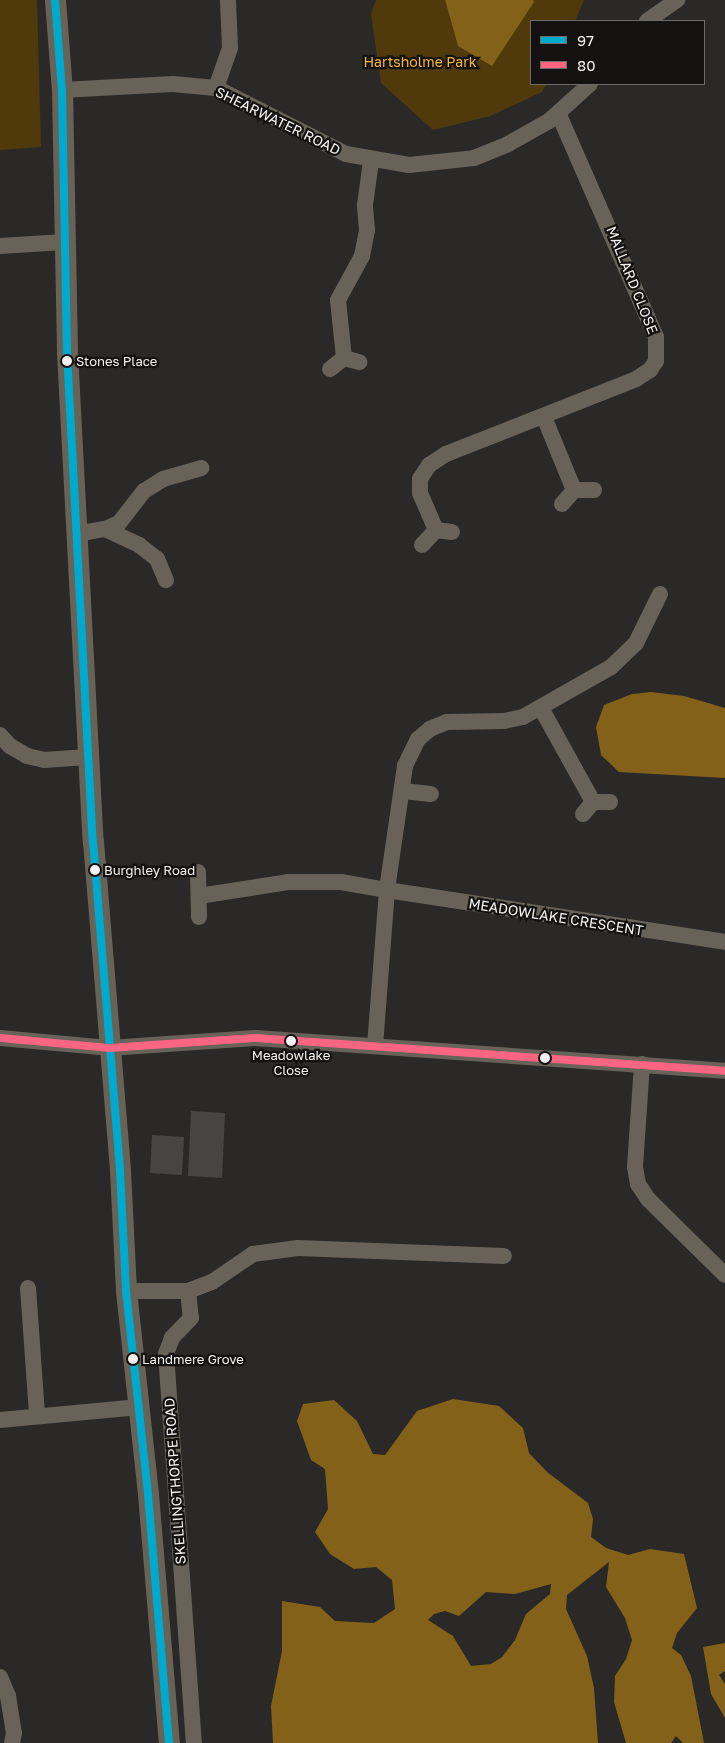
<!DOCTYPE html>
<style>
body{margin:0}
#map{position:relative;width:725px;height:1743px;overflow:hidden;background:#2a2928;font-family:"Golos Text",sans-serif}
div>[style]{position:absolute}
.green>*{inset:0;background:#503a0b}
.water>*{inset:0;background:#846119}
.building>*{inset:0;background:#464544}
.minor>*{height:16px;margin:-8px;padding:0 8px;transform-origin:8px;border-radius:8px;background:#686258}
.major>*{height:21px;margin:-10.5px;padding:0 10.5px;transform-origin:10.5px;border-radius:10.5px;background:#696256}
.bus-1>*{height:8px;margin:-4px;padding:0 4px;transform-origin:4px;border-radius:4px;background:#00a9ce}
.bus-2>*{height:8px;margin:-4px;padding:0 4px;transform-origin:4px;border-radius:4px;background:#fa6682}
.dots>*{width:14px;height:14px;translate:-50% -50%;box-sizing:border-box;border:2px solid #131211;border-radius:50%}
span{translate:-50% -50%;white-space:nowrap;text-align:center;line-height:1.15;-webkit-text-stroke:4.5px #131211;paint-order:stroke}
.bus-label{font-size:13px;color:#f3f2f1}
.left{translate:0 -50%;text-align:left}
.park-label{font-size:14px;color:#fab82f}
.street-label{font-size:14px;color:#f3f2f1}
.legend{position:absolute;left:530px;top:20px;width:175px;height:65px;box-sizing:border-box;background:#131211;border:1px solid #6d6c6b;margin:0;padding:6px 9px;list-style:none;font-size:15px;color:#f3f2f1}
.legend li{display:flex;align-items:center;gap:10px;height:25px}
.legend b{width:25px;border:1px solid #6d6c6b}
</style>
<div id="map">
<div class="green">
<div style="clip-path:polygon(0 0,37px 0,41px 147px,0 150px)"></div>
<div style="clip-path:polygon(376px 0,445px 0,458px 46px,533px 0,584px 0,575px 21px,531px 21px,531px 84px,546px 84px,542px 92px,490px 116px,433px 130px,381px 83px,371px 14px)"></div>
</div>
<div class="water">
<div style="clip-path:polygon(445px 0,533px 0,534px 2px,492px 66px,458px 46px)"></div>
<div style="clip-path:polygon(651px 692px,684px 696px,725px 708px,725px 778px,619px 772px,601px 755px,596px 727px,604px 705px,632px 694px)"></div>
<div style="clip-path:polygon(evenodd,453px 1399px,499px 1406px,523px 1428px,529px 1453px,547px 1472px,588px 1503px,593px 1519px,591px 1537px,606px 1548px,628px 1555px,650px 1549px,684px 1554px,697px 1608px,677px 1633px,672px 1648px,681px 1655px,691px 1676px,704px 1743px,683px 1743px,676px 1736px,671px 1743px,626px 1743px,614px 1702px,615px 1676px,626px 1659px,632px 1640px,625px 1618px,606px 1587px,609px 1562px,567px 1595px,566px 1609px,587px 1656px,594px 1688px,598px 1743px,273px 1743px,271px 1706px,282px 1651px,282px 1601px,320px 1607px,335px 1621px,374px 1623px,395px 1609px,392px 1580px,376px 1567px,354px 1569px,330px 1554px,315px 1532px,328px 1509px,325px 1469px,311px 1460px,297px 1421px,303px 1404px,334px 1400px,357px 1421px,373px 1454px,385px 1455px,417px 1411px,453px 1399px,551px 1584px,550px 1594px,526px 1614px,515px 1640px,502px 1657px,491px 1664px,471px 1666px,453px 1636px,428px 1620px,434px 1614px,445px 1611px,459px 1616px,486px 1592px,515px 1594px,551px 1584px)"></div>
<div style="clip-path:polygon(725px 1643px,725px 1671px,719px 1675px,725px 1684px,725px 1718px,711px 1694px,703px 1647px)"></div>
</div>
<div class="building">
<div style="clip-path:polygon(191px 1111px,225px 1113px,222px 1178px,188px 1176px)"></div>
<div style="clip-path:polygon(152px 1135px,184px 1137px,182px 1175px,150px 1173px)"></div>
</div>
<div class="minor">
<div style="left:647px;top:21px;width:37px;rotate:-35deg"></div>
<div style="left:216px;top:88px;width:42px;rotate:-70.7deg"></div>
<div style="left:230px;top:48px;width:48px;rotate:-92.4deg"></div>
<div style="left:62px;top:90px;width:111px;rotate:-3.1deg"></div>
<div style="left:173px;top:84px;width:43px;rotate:5.3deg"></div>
<div style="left:216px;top:88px;width:146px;rotate:26.9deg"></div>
<div style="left:346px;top:154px;width:64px;rotate:9.9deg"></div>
<div style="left:409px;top:165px;width:65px;rotate:-6.1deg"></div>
<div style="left:474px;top:158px;width:37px;rotate:-22deg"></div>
<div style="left:508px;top:144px;width:47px;rotate:-29.3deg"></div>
<div style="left:549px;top:121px;width:55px;rotate:-42.1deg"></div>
<div style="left:0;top:246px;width:64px;rotate:-3.6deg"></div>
<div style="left:344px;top:358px;width:58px;rotate:-95.9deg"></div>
<div style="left:338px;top:300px;width:50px;rotate:-61.4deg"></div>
<div style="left:362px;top:256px;width:26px;rotate:-79deg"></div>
<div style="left:367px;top:230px;width:25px;rotate:-95deg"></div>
<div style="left:365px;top:205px;width:44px;rotate:-82.2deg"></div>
<div style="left:330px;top:369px;width:18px;rotate:-38deg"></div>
<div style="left:344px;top:358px;width:16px;rotate:15deg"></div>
<div style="left:544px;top:417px;width:79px;rotate:67.7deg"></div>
<div style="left:562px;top:504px;width:18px;rotate:-49deg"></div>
<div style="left:574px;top:490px;width:20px"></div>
<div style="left:105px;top:529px;width:38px;rotate:25deg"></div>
<div style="left:139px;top:545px;width:23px;rotate:38deg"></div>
<div style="left:157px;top:559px;width:23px;rotate:67deg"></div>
<div style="left:436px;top:530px;width:40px;rotate:-113.4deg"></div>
<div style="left:420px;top:493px;width:14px;rotate:-90deg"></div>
<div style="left:420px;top:479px;width:17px;rotate:-57deg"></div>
<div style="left:429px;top:465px;width:20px;rotate:-33deg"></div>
<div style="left:446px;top:454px;width:204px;rotate:-21.5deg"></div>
<div style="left:636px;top:379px;width:17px;rotate:-33deg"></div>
<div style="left:650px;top:370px;width:11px;rotate:-56deg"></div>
<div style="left:656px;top:361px;width:24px;rotate:-90deg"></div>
<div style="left:656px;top:337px;width:244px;rotate:-113.6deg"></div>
<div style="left:76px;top:534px;width:29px;rotate:-10deg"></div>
<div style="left:105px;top:529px;width:15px;rotate:-23deg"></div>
<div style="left:119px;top:523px;width:41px;rotate:-52deg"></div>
<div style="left:144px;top:491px;width:22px;rotate:-32deg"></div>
<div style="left:163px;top:479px;width:40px;rotate:-16deg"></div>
<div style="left:422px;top:545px;width:21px;rotate:-47deg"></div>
<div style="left:436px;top:530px;width:16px;rotate:7deg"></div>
<div style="left:660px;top:594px;width:55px;rotate:116.1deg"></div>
<div style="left:636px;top:643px;width:35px;rotate:136deg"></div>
<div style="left:611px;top:667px;width:101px;rotate:150.4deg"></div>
<div style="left:523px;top:717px;width:19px;rotate:168deg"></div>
<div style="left:504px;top:721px;width:57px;rotate:179deg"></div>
<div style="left:447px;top:722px;width:18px;rotate:158deg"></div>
<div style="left:430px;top:729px;width:16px;rotate:140deg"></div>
<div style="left:418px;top:739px;width:30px;rotate:116deg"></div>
<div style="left:405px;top:766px;width:125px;rotate:98.3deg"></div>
<div style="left:387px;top:890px;width:342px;rotate:8.7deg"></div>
<div style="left:541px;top:708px;width:107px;rotate:61deg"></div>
<div style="left:0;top:735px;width:15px;rotate:48deg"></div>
<div style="left:10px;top:746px;width:20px;rotate:30deg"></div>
<div style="left:27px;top:756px;width:17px;rotate:13deg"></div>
<div style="left:44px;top:760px;width:44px;rotate:-3.9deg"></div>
<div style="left:403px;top:791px;width:28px;rotate:6deg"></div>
<div style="left:583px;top:814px;width:16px;rotate:-50deg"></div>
<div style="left:593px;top:802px;width:17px"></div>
<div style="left:198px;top:872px;width:45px;rotate:88.7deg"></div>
<div style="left:199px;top:896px;width:90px;rotate:-8.9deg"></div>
<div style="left:288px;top:882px;width:53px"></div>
<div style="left:341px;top:882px;width:47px;rotate:9.9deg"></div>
<div style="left:387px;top:890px;width:155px;rotate:94.4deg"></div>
<div style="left:0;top:1038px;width:109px;rotate:5.2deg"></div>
<div style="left:109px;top:1048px;width:146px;rotate:-3.9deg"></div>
<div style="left:255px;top:1038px;width:471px;rotate:4deg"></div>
<div style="left:642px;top:1064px;width:103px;rotate:93.9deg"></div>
<div style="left:635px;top:1167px;width:17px;rotate:80deg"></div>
<div style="left:638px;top:1184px;width:18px;rotate:56deg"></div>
<div style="left:648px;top:1199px;width:108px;rotate:44.6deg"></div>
<div style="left:28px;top:1288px;width:127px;rotate:85.9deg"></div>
<div style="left:126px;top:1291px;width:62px"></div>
<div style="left:188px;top:1291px;width:26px;rotate:-21deg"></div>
<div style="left:212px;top:1282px;width:50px;rotate:-34.3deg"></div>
<div style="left:253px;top:1254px;width:45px;rotate:-7.6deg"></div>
<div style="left:298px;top:1248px;width:206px;rotate:2.2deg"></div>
<div style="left:188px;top:1291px;width:27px;rotate:84deg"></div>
<div style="left:191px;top:1318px;width:28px;rotate:134deg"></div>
<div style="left:172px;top:1338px;width:17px;rotate:111deg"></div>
<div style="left:166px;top:1354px;width:390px;rotate:85.9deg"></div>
<div style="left:0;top:1420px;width:140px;rotate:-5.3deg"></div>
<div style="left:0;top:1677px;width:21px;rotate:67deg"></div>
<div style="left:8px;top:1696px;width:37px;rotate:81deg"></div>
<div style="left:14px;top:1733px;width:10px;rotate:101deg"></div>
</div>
<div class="major">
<div style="left:55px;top:0;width:90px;rotate:85.6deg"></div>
<div style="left:62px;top:90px;width:262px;rotate:88.9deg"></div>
<div style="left:67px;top:352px;width:490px;rotate:87deg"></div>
<div style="left:93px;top:841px;width:331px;rotate:85.3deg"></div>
<div style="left:120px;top:1171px;width:120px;rotate:87.1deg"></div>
<div style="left:126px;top:1291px;width:204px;rotate:83.8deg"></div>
<div style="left:148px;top:1494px;width:250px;rotate:85.2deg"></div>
</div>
<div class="bus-1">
<div style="left:55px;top:0;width:90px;rotate:85.6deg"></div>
<div style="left:62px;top:90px;width:262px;rotate:88.9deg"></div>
<div style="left:67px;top:352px;width:490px;rotate:87deg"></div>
<div style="left:93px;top:841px;width:331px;rotate:85.3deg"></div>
<div style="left:120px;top:1171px;width:120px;rotate:87.1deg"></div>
<div style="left:126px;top:1291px;width:204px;rotate:83.8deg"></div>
<div style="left:148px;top:1494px;width:250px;rotate:85.2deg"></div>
</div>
<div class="bus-2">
<div style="left:0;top:1038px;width:109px;rotate:5.2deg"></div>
<div style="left:109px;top:1048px;width:146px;rotate:-3.9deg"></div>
<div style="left:255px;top:1038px;width:471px;rotate:4deg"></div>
</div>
<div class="dots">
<div style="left:67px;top:361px;background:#f3f2f1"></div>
<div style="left:95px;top:870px;background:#f3f2f1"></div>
<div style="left:291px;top:1041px;background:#f3f2f1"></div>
<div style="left:545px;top:1058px;background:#f3f2f1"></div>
<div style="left:133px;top:1359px;background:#f3f2f1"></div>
</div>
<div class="bus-label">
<span class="left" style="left:76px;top:361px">Stones Place</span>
<span class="left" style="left:104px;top:870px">Burghley Road</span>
<span style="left:291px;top:1063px">Meadowlake<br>Close</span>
<span class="left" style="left:142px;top:1359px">Landmere Grove</span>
</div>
<div class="park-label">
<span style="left:420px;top:62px">Hartsholme Park</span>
</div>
<div class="street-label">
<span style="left:278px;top:121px;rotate:26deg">SHEARWATER ROAD</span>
<span style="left:632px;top:280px;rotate:68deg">MALLARD CLOSE</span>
<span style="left:556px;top:917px;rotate:9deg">MEADOWLAKE CRESCENT</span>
<span style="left:175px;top:1481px;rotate:-94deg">SKELLINGTHORPE ROAD</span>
</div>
<ul class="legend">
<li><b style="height:6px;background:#00a9ce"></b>97</li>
<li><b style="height:6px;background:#fa6682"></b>80</li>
</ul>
</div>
